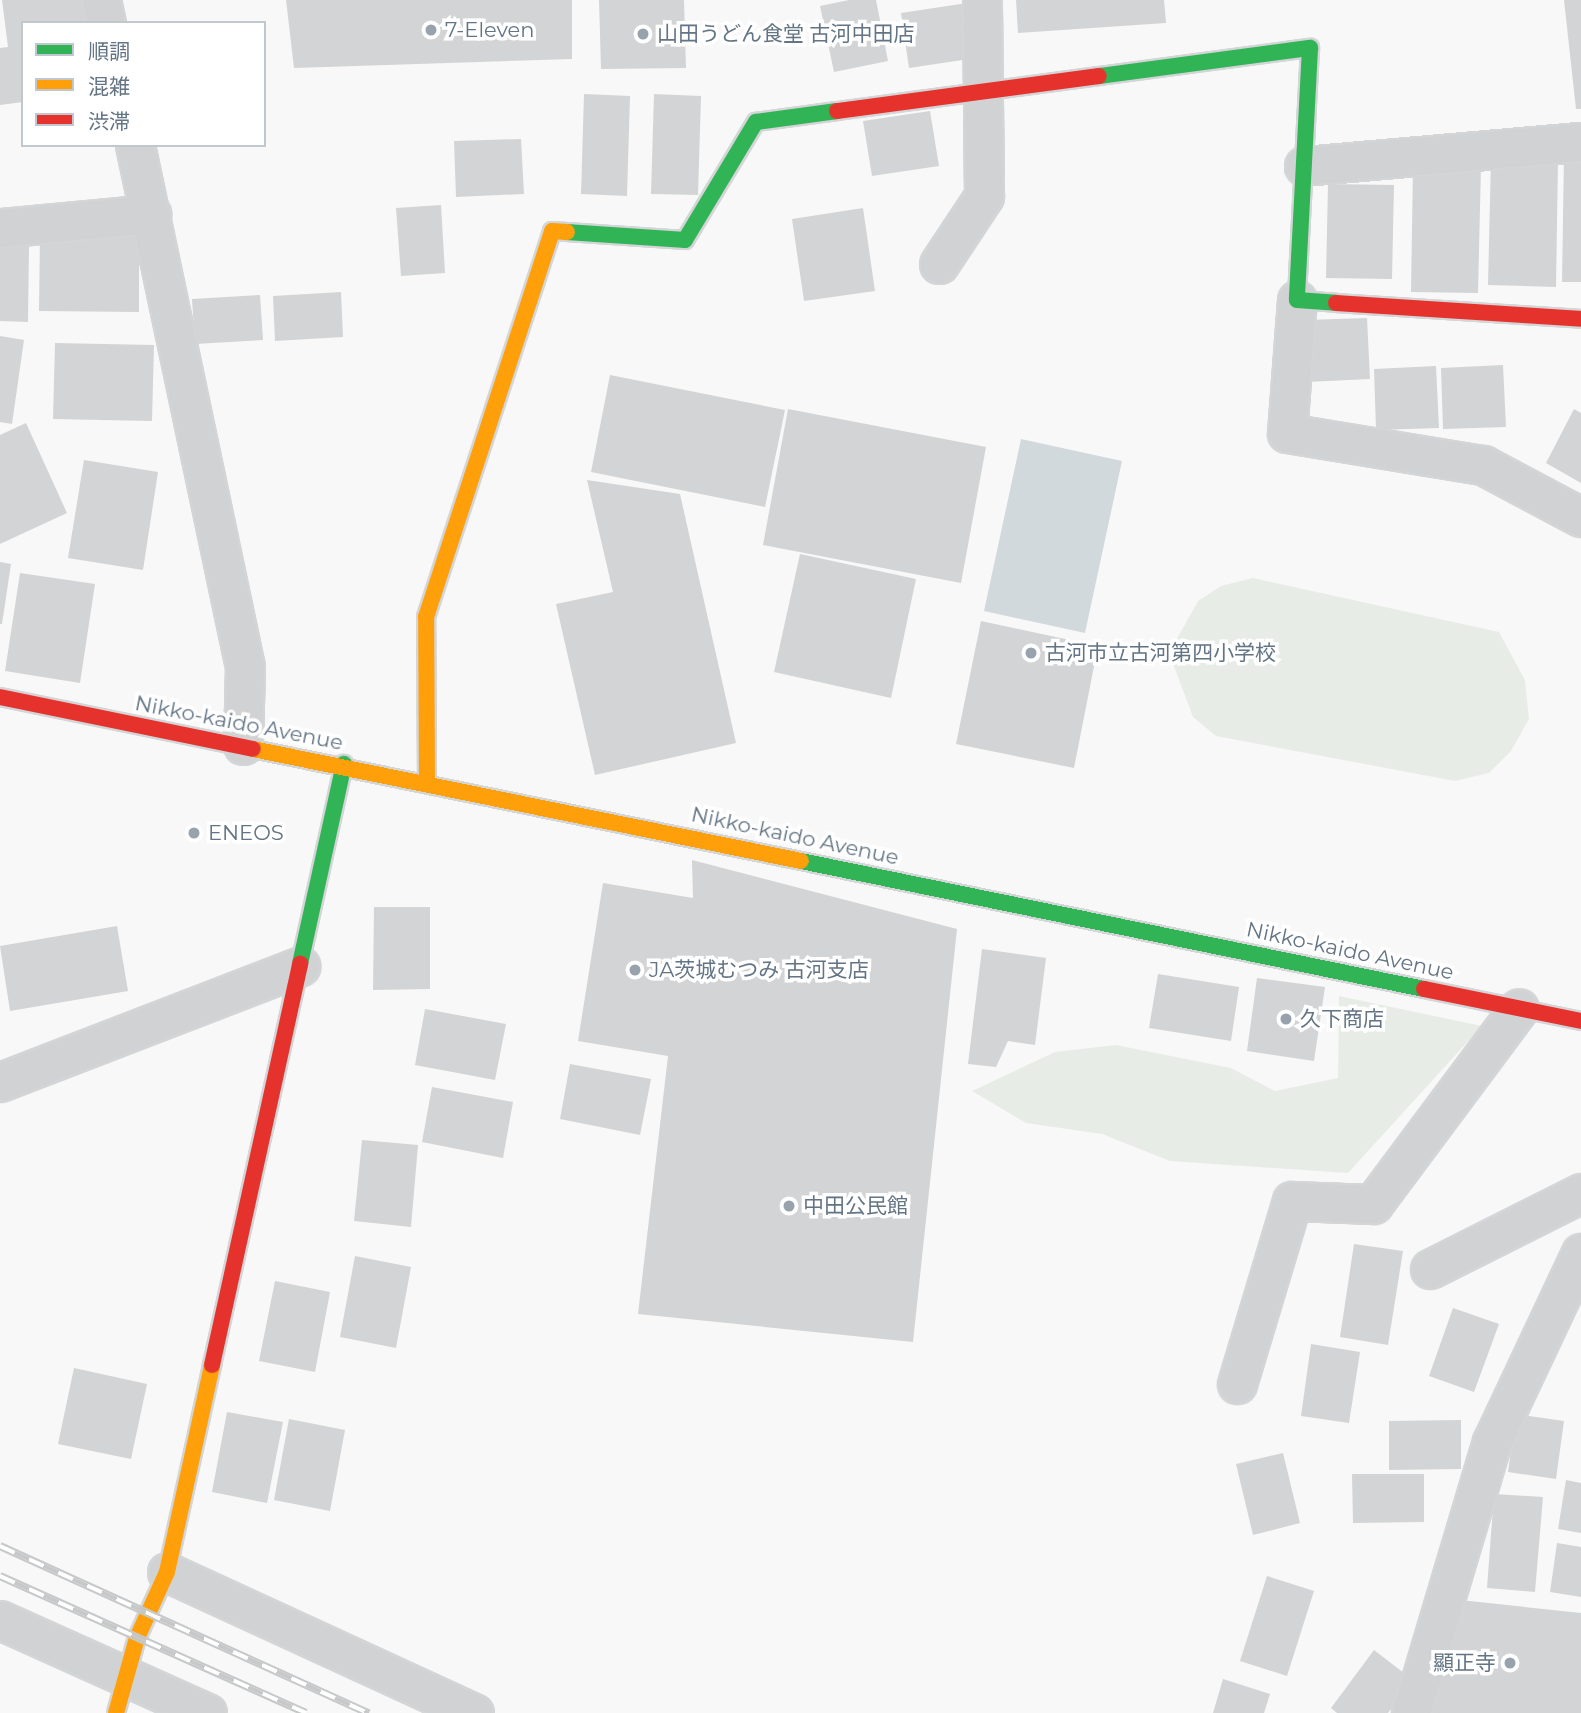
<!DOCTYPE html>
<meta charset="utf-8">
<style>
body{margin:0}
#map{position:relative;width:1581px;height:1713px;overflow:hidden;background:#f8f8f8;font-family:Montserrat,"Noto Sans JP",sans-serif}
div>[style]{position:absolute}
.green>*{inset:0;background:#e8ece6}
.water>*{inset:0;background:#d2d9dd}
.building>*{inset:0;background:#d3d4d5}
.roads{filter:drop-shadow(2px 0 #d3d5d7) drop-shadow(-2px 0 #d3d5d7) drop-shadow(0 2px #d3d5d7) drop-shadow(0 -2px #d3d5d7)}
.street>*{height:37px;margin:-18.5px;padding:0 18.5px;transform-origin:18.5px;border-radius:18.5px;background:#d1d2d3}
.fast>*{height:16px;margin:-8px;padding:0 8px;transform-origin:8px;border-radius:8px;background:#30b455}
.slow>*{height:16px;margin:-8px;padding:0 8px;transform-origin:8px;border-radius:8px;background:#ff9f0a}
.jam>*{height:16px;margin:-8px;padding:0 8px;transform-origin:8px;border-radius:8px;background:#e5322d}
.rail>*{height:8px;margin-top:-4px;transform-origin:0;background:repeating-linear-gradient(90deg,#fff 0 16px,#c6c8c9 0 32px);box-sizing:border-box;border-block:2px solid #c6c8c9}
.dots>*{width:19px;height:19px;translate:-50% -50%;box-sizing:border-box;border:4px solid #fff;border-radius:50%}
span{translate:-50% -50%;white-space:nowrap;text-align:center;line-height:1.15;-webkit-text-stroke:7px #fff;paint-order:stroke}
.poi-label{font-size:21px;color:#637484}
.left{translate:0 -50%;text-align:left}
.right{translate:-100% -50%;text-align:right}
.street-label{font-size:21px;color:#637484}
.legend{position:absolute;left:21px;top:21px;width:245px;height:126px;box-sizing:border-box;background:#fff;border:2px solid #c1c7ce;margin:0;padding:9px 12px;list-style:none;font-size:21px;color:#637484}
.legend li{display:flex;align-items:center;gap:14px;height:35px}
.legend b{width:35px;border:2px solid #c1c7ce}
</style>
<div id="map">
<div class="green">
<div style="clip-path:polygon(1253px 578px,1499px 632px,1525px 680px,1529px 719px,1511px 751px,1489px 773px,1455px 781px,1216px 736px,1193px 717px,1169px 653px,1198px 601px,1221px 586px)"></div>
<div style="clip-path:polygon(1339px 996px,1482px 1026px,1348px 1173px,1170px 1161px,1102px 1134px,1026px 1123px,972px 1091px,1055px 1052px,1116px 1045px,1231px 1068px,1275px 1091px,1338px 1078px)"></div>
</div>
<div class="water">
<div style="clip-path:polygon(1021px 439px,1122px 461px,1085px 633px,984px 611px)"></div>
</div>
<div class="building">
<div style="clip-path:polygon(2px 0,85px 0,87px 23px,23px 23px,23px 102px,0 105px,0 48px,8px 47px)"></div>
<div style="clip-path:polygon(286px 0,572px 0,572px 59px,294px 68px)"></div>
<div style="clip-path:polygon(599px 0,684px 0,686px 68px,601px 69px)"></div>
<div style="clip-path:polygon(849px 0,876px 0,888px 61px,834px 72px,820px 6px)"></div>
<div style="clip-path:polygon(1016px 0,1164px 0,1166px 23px,1018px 33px)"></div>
<div style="clip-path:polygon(1564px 0,1581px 0,1581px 109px,1576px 109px)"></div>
<div style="clip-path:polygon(967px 3px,976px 58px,909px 68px,901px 13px)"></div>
<div style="clip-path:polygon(584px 94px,630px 96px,627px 196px,581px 194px)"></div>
<div style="clip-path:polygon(654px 94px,701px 96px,698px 195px,651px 194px)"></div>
<div style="clip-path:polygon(930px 111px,939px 166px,872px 176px,863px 121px)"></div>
<div style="clip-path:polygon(521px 139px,524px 194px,456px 197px,454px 141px)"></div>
<div style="clip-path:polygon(1564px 155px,1581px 155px,1581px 282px,1562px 282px)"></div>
<div style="clip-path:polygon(1491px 158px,1558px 160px,1556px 287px,1488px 285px)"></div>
<div style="clip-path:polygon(1413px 165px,1481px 166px,1478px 293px,1411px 292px)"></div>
<div style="clip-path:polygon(1328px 184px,1394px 185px,1392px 279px,1326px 278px)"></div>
<div style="clip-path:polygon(441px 205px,445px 273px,401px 276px,396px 208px)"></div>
<div style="clip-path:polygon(863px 208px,875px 291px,804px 301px,792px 219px)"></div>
<div style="clip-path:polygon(40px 235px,139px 236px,139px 312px,39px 311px)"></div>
<div style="clip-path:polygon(0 245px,29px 246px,28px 322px,0 321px)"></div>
<div style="clip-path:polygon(341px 292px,343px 337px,275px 341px,273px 296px)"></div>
<div style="clip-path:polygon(260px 295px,263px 340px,195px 344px,192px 299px)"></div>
<div style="clip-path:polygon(1367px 318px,1370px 379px,1307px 382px,1305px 320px)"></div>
<div style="clip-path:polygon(0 336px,24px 340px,12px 424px,0 422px)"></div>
<div style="clip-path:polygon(55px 343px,154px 345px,152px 421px,53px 419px)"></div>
<div style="clip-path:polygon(1503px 365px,1506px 427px,1443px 429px,1441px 368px)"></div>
<div style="clip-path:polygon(1436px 366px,1439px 428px,1376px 430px,1374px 369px)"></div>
<div style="clip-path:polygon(610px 375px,785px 410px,765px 507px,591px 472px)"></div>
<div style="clip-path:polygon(788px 409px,986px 447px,961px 583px,763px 545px)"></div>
<div style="clip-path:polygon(1574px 409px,1581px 413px,1581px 483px,1546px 463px)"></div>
<div style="clip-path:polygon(26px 423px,67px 513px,0 544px,0 435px)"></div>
<div style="clip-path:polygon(84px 460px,158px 472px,143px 570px,68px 558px)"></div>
<div style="clip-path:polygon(587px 480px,680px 494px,736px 743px,595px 775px,556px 604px,613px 592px)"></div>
<div style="clip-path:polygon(800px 554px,916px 579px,891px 698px,774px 672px)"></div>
<div style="clip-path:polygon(0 562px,11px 564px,2px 624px,0 624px)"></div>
<div style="clip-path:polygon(20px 573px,95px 584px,80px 683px,5px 671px)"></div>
<div style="clip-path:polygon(981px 621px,1098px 646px,1074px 768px,956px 744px)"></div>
<div style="clip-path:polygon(692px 860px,957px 929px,913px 1342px,638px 1314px,668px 1056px,578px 1041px,603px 883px,693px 898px)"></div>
<div style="clip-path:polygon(374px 907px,430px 907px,430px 989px,373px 990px)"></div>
<div style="clip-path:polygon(117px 926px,128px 991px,10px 1011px,0 946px)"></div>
<div style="clip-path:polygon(982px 949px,1046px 958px,1035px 1045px,1008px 1041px,996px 1067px,968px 1064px)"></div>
<div style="clip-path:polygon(1158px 974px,1239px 987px,1231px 1041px,1149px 1028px)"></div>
<div style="clip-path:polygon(1257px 978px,1325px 987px,1314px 1061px,1247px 1051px)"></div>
<div style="clip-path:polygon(425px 1009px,506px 1024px,495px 1080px,415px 1065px)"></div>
<div style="clip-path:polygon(570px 1064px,651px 1079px,640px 1135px,560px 1119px)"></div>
<div style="clip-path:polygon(432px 1087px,513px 1102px,503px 1158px,422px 1142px)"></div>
<div style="clip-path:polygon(362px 1140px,418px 1145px,411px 1227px,354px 1221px)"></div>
<div style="clip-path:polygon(1354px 1244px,1403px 1251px,1388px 1345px,1340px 1337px)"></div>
<div style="clip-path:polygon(355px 1256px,411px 1267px,396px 1348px,340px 1337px)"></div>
<div style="clip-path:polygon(275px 1281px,330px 1292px,315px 1372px,259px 1361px)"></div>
<div style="clip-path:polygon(1453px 1308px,1499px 1324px,1474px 1392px,1429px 1376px)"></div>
<div style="clip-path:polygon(1311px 1344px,1360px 1352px,1349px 1423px,1301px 1416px)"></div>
<div style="clip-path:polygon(74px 1368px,147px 1384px,131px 1459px,58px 1444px)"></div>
<div style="clip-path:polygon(227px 1412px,283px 1422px,267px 1503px,212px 1492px)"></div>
<div style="clip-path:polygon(1516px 1414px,1564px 1421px,1556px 1479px,1508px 1472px)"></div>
<div style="clip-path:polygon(289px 1419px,345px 1430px,330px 1511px,274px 1500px)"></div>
<div style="clip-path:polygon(1461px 1420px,1461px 1469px,1389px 1470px,1389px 1421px)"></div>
<div style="clip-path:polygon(1283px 1453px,1300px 1523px,1253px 1535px,1236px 1464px)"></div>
<div style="clip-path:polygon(1352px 1474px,1424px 1474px,1424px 1522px,1353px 1523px)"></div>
<div style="clip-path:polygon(1566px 1480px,1581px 1483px,1581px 1533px,1558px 1529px)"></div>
<div style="clip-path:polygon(1494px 1494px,1543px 1497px,1535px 1592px,1487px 1588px)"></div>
<div style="clip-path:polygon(1557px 1543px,1581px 1547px,1581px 1597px,1550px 1592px)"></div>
<div style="clip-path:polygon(1267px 1576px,1314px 1591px,1287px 1676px,1240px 1661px)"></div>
<div style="clip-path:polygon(1460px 1600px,1581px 1613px,1581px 1713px,1423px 1713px)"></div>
<div style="clip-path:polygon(1374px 1650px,1413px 1680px,1388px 1713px,1337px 1713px,1331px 1708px)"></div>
<div style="clip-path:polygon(1223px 1679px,1270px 1694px,1264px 1713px,1213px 1713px)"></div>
</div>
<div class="roads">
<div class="street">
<div style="left:101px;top:0;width:24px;rotate:78deg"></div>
<div style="left:135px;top:145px;width:533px;rotate:78.1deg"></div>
<div style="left:245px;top:667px;width:78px;rotate:91.5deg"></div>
<div style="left:1304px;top:166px;width:278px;rotate:-5deg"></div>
<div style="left:0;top:228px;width:152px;rotate:-5.3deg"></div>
<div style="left:939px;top:264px;width:82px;rotate:-56.5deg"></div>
<div style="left:984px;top:196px;width:196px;rotate:-90.6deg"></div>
<div style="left:1297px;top:300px;width:133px;rotate:94.3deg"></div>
<div style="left:1287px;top:433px;width:199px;rotate:9.3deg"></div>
<div style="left:1483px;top:465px;width:111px;rotate:28deg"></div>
<div style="left:0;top:1082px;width:322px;rotate:-21.1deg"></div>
<div style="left:1430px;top:1269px;width:169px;rotate:-26.7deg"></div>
<div style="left:1237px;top:1384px;width:191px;rotate:-73.3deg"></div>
<div style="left:1292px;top:1201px;width:81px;rotate:2.1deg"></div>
<div style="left:1373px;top:1204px;width:244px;rotate:-53.3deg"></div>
<div style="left:167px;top:1572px;width:338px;rotate:24.7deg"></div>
<div style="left:0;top:1620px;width:227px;rotate:24.2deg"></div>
<div style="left:1411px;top:1713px;width:283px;rotate:-73.4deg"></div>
<div style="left:1492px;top:1442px;width:209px;rotate:-64.8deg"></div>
</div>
<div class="fast">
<div style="left:1099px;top:76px;width:213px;rotate:-7.6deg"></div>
<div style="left:1310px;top:48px;width:252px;rotate:93deg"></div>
<div style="left:1297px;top:300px;width:39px;rotate:4deg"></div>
<div style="left:567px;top:232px;width:118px;rotate:3.9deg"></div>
<div style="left:685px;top:240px;width:138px;rotate:-59deg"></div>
<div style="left:756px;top:122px;width:82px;rotate:-7.7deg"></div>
<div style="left:801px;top:861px;width:636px;rotate:11.61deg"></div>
<div style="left:300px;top:964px;width:205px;rotate:-77.6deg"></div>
</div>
<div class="slow">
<div style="left:253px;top:749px;width:559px;rotate:11.55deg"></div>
<div style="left:427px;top:781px;width:164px;rotate:-90.3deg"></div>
<div style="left:426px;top:617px;width:406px;rotate:-71.9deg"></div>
<div style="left:552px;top:231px;width:15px;rotate:4deg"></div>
<div style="left:116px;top:1713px;width:78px;rotate:-74.4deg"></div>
<div style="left:137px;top:1638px;width:72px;rotate:-65.6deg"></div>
<div style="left:167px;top:1572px;width:212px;rotate:-77.7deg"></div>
</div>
<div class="jam">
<div style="left:837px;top:111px;width:264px;rotate:-7.6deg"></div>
<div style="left:1336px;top:303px;width:246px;rotate:3.7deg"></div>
<div style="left:0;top:697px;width:258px;rotate:11.6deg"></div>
<div style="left:1424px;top:989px;width:160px;rotate:11.5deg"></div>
<div style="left:212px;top:1365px;width:411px;rotate:-77.6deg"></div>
</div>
</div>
<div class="rail">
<div style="left:0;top:1546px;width:405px;rotate:24.4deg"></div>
<div style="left:0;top:1576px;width:335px;rotate:24.1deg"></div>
</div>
<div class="dots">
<div style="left:431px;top:30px;background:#97a2ad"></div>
<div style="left:643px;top:34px;background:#97a2ad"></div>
<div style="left:1031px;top:653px;background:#97a2ad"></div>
<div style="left:194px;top:833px;background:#97a2ad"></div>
<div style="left:635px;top:970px;background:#97a2ad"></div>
<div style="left:1286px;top:1019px;background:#97a2ad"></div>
<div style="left:789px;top:1206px;background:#97a2ad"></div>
<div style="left:1510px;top:1663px;background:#97a2ad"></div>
</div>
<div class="poi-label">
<span class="left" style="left:445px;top:30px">7-Eleven</span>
<span class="left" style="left:657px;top:34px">山田うどん食堂 古河中田店</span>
<span class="left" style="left:1045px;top:653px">古河市立古河第四小学校</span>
<span class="left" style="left:208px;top:833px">ENEOS</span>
<span class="left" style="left:649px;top:970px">JA茨城むつみ 古河支店</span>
<span class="left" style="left:1300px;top:1019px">久下商店</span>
<span class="left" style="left:803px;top:1206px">中田公民館</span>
<span class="right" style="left:1496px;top:1663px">顯正寺</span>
</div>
<div class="street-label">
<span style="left:239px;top:723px;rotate:11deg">Nikko-kaido Avenue</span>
<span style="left:795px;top:836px;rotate:12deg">Nikko-kaido Avenue</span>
<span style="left:1350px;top:951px;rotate:12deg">Nikko-kaido Avenue</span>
</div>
<ul class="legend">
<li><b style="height:9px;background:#30b455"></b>順調</li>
<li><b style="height:9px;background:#ff9f0a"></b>混雑</li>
<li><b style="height:9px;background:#e5322d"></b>渋滞</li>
</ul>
</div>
